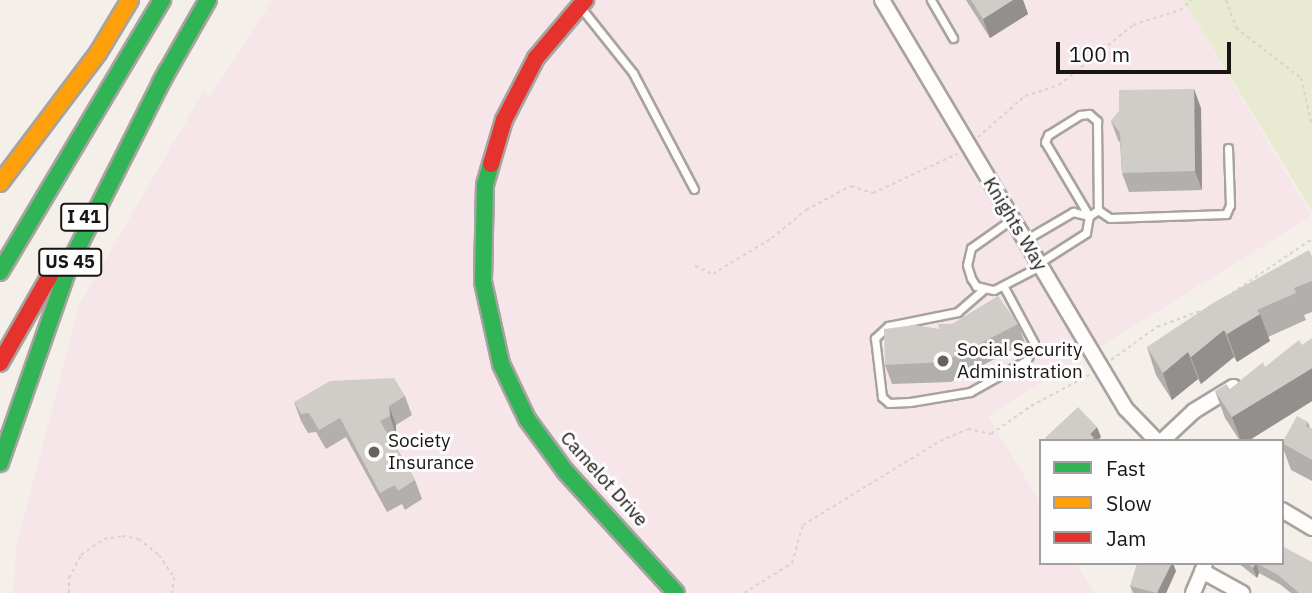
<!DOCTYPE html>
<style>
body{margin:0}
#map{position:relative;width:1312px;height:593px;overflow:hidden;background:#f5efea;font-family:"IBM Plex Sans",sans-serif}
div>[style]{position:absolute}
.commercial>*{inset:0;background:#f6e6ea}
.green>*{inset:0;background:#e8ebd1}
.path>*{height:2px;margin-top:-1px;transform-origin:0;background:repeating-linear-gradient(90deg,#d5d4d2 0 3.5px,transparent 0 7px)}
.roads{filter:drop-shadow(2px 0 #a7a39f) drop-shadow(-2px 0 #a7a39f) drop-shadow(0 2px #a7a39f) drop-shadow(0 -2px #a7a39f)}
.lane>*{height:7px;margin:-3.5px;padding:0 3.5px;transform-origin:3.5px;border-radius:3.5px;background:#fefdfc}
.street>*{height:14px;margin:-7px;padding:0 7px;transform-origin:7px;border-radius:7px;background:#fefdfc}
.fast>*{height:16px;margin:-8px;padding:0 8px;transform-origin:8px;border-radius:8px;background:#30b455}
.slow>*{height:16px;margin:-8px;padding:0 8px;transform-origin:8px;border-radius:8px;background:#ff9f0a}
.jam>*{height:16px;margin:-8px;padding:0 8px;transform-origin:8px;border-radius:8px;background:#e5322d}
.wall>*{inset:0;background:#b3afac}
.shaded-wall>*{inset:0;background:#928f8c}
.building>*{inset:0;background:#d0ccc8}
.dots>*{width:19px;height:19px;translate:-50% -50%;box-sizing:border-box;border:4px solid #fdfdfd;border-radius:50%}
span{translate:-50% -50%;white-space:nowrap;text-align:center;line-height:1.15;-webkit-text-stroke:6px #fdfdfd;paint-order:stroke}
.shield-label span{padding:2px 5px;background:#fdfdfd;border:2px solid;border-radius:5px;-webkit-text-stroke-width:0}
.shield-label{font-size:18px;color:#181512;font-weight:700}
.street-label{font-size:19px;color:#181512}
.poi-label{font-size:19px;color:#181512}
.left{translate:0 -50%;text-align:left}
.legend{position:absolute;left:1039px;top:439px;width:245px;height:126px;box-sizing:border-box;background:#fdfdfd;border:2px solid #a1a09f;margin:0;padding:9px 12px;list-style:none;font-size:21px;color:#181512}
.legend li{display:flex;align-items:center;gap:14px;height:35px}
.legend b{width:35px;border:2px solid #a1a09f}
.scale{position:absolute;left:1056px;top:42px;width:175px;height:32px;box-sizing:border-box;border:4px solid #181512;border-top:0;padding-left:9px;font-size:21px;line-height:24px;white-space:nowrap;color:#181512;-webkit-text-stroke:5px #fdfdfd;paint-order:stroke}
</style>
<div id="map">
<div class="commercial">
<div style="clip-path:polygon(272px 0,1183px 0,1312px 216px,988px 416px,1041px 504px,1041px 563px,1076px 563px,1094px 593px,13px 593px,16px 548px,79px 305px,203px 92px,210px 96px)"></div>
</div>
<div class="green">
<div style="clip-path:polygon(1183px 0,1312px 0,1312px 211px)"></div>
</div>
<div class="path">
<div style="left:1226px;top:0;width:30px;rotate:70deg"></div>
<div style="left:1236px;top:28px;width:82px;rotate:37.6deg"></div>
<div style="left:1301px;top:78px;width:49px;rotate:77.1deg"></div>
<div style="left:978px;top:137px;width:62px;rotate:-41.1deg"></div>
<div style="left:1025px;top:96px;width:36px;rotate:-18deg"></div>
<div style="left:1059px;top:85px;width:95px;rotate:-39deg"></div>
<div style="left:1133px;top:25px;width:49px;rotate:-17.7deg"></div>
<div style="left:1180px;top:10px;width:16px;rotate:-40deg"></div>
<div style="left:695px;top:266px;width:20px;rotate:24deg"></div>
<div style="left:713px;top:274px;width:69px;rotate:-31.4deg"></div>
<div style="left:772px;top:238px;width:44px;rotate:-39.5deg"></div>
<div style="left:806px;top:210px;width:51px;rotate:-28.1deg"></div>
<div style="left:851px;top:186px;width:23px;rotate:18deg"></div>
<div style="left:873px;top:193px;width:93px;rotate:-24.9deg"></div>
<div style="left:1232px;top:293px;width:97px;rotate:-34deg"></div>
<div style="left:1111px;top:360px;width:57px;rotate:-35.7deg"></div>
<div style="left:1157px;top:327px;width:49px;rotate:-20.3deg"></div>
<div style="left:69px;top:593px;width:15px;rotate:-90deg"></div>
<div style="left:69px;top:578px;width:26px;rotate:-62deg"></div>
<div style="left:81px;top:555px;width:28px;rotate:-35deg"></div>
<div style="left:104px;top:539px;width:18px;rotate:-9deg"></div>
<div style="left:122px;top:536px;width:17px;rotate:10deg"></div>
<div style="left:139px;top:539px;width:26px;rotate:39deg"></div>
<div style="left:159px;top:555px;width:27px;rotate:56deg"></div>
<div style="left:174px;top:577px;width:16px;rotate:97deg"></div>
<div style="left:744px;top:593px;width:57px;rotate:-32deg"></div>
<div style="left:792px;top:563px;width:40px;rotate:-74deg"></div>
<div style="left:803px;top:525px;width:161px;rotate:-31.5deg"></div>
<div style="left:940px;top:441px;width:30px;rotate:-23deg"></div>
<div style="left:968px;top:429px;width:24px;rotate:12deg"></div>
<div style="left:991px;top:434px;width:49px;rotate:-35deg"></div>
<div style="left:1031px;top:406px;width:66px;rotate:-28.1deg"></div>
</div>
<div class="roads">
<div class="lane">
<div style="left:931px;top:0;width:44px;rotate:59.9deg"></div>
<div style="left:582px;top:9px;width:82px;rotate:51.4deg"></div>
<div style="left:633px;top:73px;width:131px;rotate:62.3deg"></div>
<div style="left:1098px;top:210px;width:11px;rotate:146deg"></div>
<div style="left:1089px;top:216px;width:86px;rotate:-120.7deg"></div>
<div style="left:1045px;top:142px;width:8px;rotate:-67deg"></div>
<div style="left:1048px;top:135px;width:38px;rotate:-32deg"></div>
<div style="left:1080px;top:115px;width:9px;rotate:-6deg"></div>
<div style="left:1089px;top:114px;width:11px;rotate:41deg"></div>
<div style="left:1097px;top:121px;width:89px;rotate:89.4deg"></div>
<div style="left:1098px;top:210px;width:14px;rotate:34deg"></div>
<div style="left:1110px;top:218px;width:116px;rotate:-2deg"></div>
<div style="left:1226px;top:214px;width:10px;rotate:-66deg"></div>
<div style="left:1230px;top:205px;width:57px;rotate:-92deg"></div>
<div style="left:1012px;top:219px;width:50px;rotate:144.7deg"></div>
<div style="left:971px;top:248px;width:17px;rotate:103deg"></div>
<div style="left:967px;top:265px;width:14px;rotate:73deg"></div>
<div style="left:971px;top:278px;width:9px;rotate:58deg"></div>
<div style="left:976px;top:286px;width:18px;rotate:13deg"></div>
<div style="left:994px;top:290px;width:52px;rotate:-27.6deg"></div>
<div style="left:1025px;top:240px;width:56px;rotate:-30.3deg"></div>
<div style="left:1073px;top:212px;width:16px;rotate:14deg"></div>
<div style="left:1089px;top:216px;width:17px;rotate:100deg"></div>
<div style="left:1086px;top:233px;width:56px;rotate:147.4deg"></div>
<div style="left:984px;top:289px;width:35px;rotate:139deg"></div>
<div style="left:958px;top:312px;width:71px;rotate:168.7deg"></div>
<div style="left:888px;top:326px;width:18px;rotate:137deg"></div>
<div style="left:875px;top:338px;width:59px;rotate:83.2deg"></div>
<div style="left:882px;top:397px;width:9px;rotate:41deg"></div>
<div style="left:889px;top:403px;width:21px;rotate:-3deg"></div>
<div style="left:910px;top:402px;width:61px;rotate:-9.5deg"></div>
<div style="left:970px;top:392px;width:65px;rotate:-29.3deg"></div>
<div style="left:1027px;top:360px;width:18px;rotate:-68deg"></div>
<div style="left:1034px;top:343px;width:64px;rotate:-118.2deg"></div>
</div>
<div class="street">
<div style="left:882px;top:0;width:476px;rotate:59.2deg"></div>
<div style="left:1126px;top:409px;width:45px;rotate:45.9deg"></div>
<div style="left:1162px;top:441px;width:44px;rotate:-43.2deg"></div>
<div style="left:1194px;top:411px;width:46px;rotate:-31.6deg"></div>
<div style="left:1282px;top:510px;width:35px;rotate:31deg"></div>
<div style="left:1202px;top:571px;width:46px;rotate:28.8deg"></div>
<div style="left:1193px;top:593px;width:30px;rotate:-67deg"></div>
</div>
<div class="fast">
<div style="left:160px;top:84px;width:97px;rotate:-60.3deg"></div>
<div style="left:491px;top:164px;width:22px;rotate:106deg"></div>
<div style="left:485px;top:185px;width:97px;rotate:91.2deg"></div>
<div style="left:483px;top:282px;width:84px;rotate:77.6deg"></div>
<div style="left:501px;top:364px;width:61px;rotate:64.7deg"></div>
<div style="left:527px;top:419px;width:64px;rotate:53.8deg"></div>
<div style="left:565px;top:471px;width:165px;rotate:47.7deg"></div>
<div style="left:0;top:272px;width:317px;rotate:-59.2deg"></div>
<div style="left:0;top:463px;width:212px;rotate:-70.7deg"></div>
<div style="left:70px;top:263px;width:215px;rotate:-63.2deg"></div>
</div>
<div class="slow">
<div style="left:0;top:183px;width:163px;rotate:-53deg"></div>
<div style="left:98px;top:53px;width:62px;rotate:-58.9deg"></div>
</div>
<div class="jam">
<div style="left:491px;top:164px;width:46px;rotate:-73.5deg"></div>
<div style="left:504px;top:120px;width:70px;rotate:-62.7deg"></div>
<div style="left:536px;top:58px;width:76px;rotate:-49.8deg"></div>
<div style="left:0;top:363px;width:113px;rotate:-60.3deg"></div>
</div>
</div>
<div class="wall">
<div style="clip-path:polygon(966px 0,1023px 0,1028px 14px,990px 38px)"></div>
<div style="clip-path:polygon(1201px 108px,1202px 190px,1129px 192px,1122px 173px,1120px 143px,1118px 140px,1111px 121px)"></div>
<div style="clip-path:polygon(1312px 256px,1312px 312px,1304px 315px,1306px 320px,1268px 337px,1270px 341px,1237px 362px,1234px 357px,1201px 384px,1198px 379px,1172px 400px,1156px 375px,1147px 347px)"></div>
<div style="clip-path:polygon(1018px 324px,1025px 343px,951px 382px,892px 384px,885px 365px,939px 329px)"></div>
<div style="clip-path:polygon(1230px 389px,1312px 401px,1248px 441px,1240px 441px,1225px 418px,1215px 391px)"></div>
<div style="clip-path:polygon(405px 396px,412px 415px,396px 425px,396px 435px,391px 438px,415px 480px,422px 499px,405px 510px,402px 504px,387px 512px,346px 437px,326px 449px,316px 432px,308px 433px,301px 421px,294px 402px)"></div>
<div style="clip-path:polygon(1308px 422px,1310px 428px,1312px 429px,1312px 481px,1291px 470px,1282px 445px,1282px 441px)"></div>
<div style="clip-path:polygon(1238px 563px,1282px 563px,1312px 593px,1291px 593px,1281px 585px,1259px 573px,1257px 578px)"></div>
<div style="clip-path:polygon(1176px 571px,1166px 593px,1133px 593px,1130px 586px)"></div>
</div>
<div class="shaded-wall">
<div style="clip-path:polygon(1013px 0,1023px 0,1028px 14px,990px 38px,983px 19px)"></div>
<div style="clip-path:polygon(1194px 89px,1201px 108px,1202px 190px,1195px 171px)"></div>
<div style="clip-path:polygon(1260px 314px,1270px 341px,1237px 362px,1227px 334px)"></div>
<div style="clip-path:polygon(1224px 330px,1234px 357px,1201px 384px,1191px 357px)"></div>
<div style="clip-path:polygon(1188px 352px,1198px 379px,1172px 400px,1163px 373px)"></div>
<div style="clip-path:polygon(1312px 368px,1312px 401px,1248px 441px,1241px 441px,1232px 417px)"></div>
<div style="clip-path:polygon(389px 406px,396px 425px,396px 435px,390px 416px)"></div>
<div style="clip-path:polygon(1097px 427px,1101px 437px,1097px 441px,1091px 441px,1090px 434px)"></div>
<div style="clip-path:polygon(1168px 563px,1173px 563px,1176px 571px,1166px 593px,1157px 593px)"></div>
<div style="clip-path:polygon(1256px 563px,1259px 573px,1257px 578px,1253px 568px)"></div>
</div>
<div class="building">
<div style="clip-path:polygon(971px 0,1013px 0,983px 19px)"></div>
<div style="clip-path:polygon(1194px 89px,1195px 171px,1122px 173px,1120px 133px,1111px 121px,1119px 111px,1119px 90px)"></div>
<div style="clip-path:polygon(1309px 250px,1312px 256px,1312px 281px,1294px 288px,1296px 293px,1257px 310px,1260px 314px,1227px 334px,1224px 330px,1191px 357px,1188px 352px,1163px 373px,1147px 347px,1213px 303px)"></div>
<div style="clip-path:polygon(998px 296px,1018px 324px,944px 362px,885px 365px,884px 329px,915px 325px,939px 329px,938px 324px,952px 324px)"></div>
<div style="clip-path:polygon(1312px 338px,1312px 368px,1232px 417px,1215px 391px,1226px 384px,1230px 389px,1263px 362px,1265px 367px,1299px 340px,1302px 345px)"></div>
<div style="clip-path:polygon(394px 378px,405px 396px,389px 406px,390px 416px,380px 421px,415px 480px,398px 491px,395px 485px,380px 493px,340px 418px,319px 430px,309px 413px,301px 414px,294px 402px,330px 381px)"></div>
<div style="clip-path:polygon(1078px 407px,1097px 427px,1090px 434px,1094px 438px,1091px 441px,1048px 441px,1045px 438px)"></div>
<div style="clip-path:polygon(1297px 416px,1308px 422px,1306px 426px,1312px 429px,1312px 460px,1282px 443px)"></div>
<div style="clip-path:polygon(1282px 546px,1312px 562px,1312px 593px,1299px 593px,1278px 575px,1256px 563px,1282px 563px)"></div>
<div style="clip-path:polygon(1137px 563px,1172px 563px,1157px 593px,1130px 586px)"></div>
<div style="clip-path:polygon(1247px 563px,1256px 563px,1253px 568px)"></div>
</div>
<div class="dots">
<div style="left:943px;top:361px;background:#65615e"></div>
<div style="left:374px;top:452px;background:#65615e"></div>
</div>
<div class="shield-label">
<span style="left:84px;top:217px">I 41</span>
<span style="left:70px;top:262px">US 45</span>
</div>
<div class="street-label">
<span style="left:1015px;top:224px;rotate:59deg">Knights Way</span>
<span style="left:604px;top:479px;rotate:48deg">Camelot Drive</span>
</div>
<div class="poi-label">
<span class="left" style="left:957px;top:361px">Social Security<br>Administration</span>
<span class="left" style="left:388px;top:452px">Society<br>Insurance</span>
</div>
<ul class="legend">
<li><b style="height:9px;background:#30b455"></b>Fast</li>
<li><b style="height:9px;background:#ff9f0a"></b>Slow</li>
<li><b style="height:9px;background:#e5322d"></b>Jam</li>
</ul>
<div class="scale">100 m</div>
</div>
